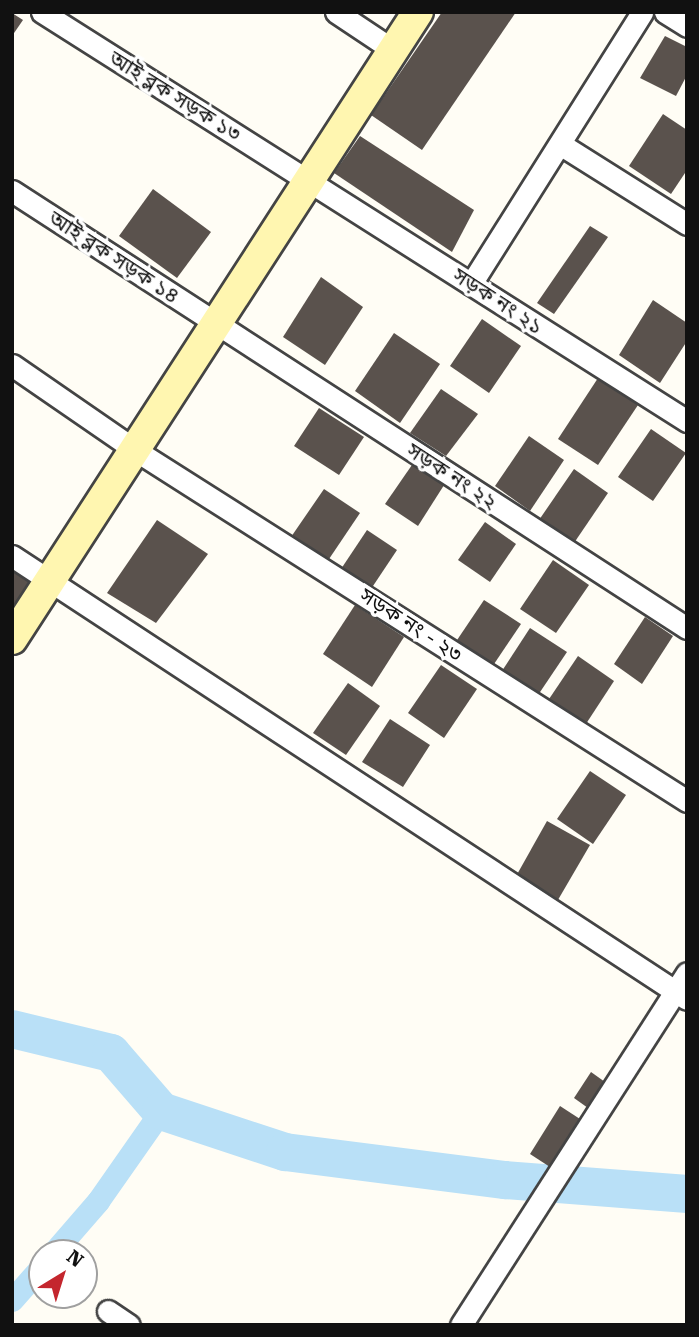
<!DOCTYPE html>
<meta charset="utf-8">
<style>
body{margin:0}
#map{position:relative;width:699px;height:1337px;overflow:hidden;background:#fffdf5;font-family:"Roboto Serif","Noto Sans Bengali",serif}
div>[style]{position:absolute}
.canal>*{height:23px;margin:-11.5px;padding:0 11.5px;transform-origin:11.5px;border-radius:11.5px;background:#b9e0f7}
.river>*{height:38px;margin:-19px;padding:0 19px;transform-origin:19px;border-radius:19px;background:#b9e0f7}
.building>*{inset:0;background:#5a524d}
.roads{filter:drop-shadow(2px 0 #444) drop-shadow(-2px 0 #444) drop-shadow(0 2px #444) drop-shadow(0 -2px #444)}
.street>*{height:21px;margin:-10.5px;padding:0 10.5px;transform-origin:10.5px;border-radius:10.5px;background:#fff}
.secondary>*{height:30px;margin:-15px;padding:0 15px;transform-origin:15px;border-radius:15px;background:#fff6b0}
span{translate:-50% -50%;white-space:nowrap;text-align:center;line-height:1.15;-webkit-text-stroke:7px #fff;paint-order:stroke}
.street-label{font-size:21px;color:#111}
.frame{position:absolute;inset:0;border:14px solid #111;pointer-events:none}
.north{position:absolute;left:28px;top:1239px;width:70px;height:70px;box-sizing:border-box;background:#fff;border:2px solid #a0a0a0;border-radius:50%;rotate:38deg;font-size:19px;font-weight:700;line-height:28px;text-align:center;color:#111}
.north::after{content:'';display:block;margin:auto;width:24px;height:32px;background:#c4262e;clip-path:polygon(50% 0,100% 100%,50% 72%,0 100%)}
</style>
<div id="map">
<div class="canal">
<div style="left:53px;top:1253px;width:69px;rotate:-49.1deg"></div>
<div style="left:98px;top:1201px;width:110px;rotate:-55deg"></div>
<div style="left:12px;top:1300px;width:45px;rotate:-48.6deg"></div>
</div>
<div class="river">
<div style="left:12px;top:1029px;width:102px;rotate:13.6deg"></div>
<div style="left:111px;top:1053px;width:77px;rotate:49.2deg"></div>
<div style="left:161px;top:1111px;width:131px;rotate:18.3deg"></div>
<div style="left:285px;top:1152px;width:222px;rotate:7.3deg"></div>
<div style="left:505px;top:1180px;width:183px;rotate:4.4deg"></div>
</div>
<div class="building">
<div style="clip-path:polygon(442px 12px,516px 12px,422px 150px,371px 115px)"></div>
<div style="clip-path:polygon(12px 13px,23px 20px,12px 36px)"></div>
<div style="clip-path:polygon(665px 36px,687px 47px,687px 75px,676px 96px,640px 78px)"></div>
<div style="clip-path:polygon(663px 114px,687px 130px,687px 170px,671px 194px,629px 166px)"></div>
<div style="clip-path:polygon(360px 136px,474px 210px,452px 252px,334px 173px)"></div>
<div style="clip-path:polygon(153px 189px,211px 232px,177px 278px,119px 236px)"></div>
<div style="clip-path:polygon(590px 226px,608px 237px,554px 314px,537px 303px)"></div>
<div style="clip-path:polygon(321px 277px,363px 307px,325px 365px,283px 337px)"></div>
<div style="clip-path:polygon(653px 300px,687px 323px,687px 341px,660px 383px,619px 355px)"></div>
<div style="clip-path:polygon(482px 319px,521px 346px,489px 393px,450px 366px)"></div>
<div style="clip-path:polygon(394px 333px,440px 364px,400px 423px,355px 391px)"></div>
<div style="clip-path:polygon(598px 378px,638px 405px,598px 465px,558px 439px)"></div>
<div style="clip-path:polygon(441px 389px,478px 414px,446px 456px,410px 433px)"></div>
<div style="clip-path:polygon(319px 408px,364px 437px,339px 475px,294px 446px)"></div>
<div style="clip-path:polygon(651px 429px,686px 453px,653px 501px,618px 477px)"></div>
<div style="clip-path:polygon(529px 436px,564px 460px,530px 511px,495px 486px)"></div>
<div style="clip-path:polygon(414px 462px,446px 482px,418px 526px,385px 504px)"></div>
<div style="clip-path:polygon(574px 469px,608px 493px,574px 543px,539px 520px)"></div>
<div style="clip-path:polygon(324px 489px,360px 513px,327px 562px,291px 537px)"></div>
<div style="clip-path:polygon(157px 520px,208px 554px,156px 623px,107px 593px)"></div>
<div style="clip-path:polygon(485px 522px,516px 544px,490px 582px,458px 560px)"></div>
<div style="clip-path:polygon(367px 530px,397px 550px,369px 592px,339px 572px)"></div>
<div style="clip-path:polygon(553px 560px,589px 585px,556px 633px,520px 609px)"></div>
<div style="clip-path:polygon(12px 568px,35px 582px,12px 620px)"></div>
<div style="clip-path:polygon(484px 600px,521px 624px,488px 673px,451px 649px)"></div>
<div style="clip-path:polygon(355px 605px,404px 637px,372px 687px,323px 654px)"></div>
<div style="clip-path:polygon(645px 617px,673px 636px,642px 684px,614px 664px)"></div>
<div style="clip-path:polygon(530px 628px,567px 652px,534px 701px,498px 677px)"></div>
<div style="clip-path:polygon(578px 656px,614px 681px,582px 730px,545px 705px)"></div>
<div style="clip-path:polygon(441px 665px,477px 689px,444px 738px,408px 713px)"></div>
<div style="clip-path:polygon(348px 683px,380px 706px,346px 755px,313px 733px)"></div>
<div style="clip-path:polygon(390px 719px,430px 745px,403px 787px,362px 762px)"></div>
<div style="clip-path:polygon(590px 771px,626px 795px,593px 844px,557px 819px)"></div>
<div style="clip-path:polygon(547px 821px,590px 845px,555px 905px,515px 878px)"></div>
<div style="clip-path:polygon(591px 1072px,605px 1082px,588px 1108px,574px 1098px)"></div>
<div style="clip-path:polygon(560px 1106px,580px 1119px,550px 1167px,530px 1154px)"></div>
</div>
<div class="roads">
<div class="street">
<div style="left:42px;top:12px;width:764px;rotate:32.38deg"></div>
<div style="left:336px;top:12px;width:69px;rotate:33.7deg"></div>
<div style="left:665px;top:12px;width:26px;rotate:32deg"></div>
<div style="left:560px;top:144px;width:150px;rotate:32.2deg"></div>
<div style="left:12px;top:191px;width:804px;rotate:32.92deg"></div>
<div style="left:471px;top:284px;width:321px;rotate:-57.8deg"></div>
<div style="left:12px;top:365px;width:150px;rotate:34.6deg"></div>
<div style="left:135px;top:450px;width:654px;rotate:32.45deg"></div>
<div style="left:12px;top:556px;width:807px;rotate:33.28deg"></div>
<div style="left:108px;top:1311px;width:25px;rotate:34deg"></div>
<div style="left:461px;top:1325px;width:418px;rotate:-57.3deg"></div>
</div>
<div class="secondary">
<div style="left:12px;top:639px;width:747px;rotate:-57.08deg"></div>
</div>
</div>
<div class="street-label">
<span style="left:175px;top:96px;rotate:32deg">আই ব্লক সড়ক ১৩</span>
<span style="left:114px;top:257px;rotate:33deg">আই ব্লক সড়ক ১৪</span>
<span style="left:498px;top:301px;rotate:33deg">সড়ক নং ২১</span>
<span style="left:452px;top:476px;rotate:33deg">সড়ক নং ২২</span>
<span style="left:411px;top:625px;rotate:33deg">সড়ক নং - ২৩</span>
</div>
<div class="frame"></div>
<div class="north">N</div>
</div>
